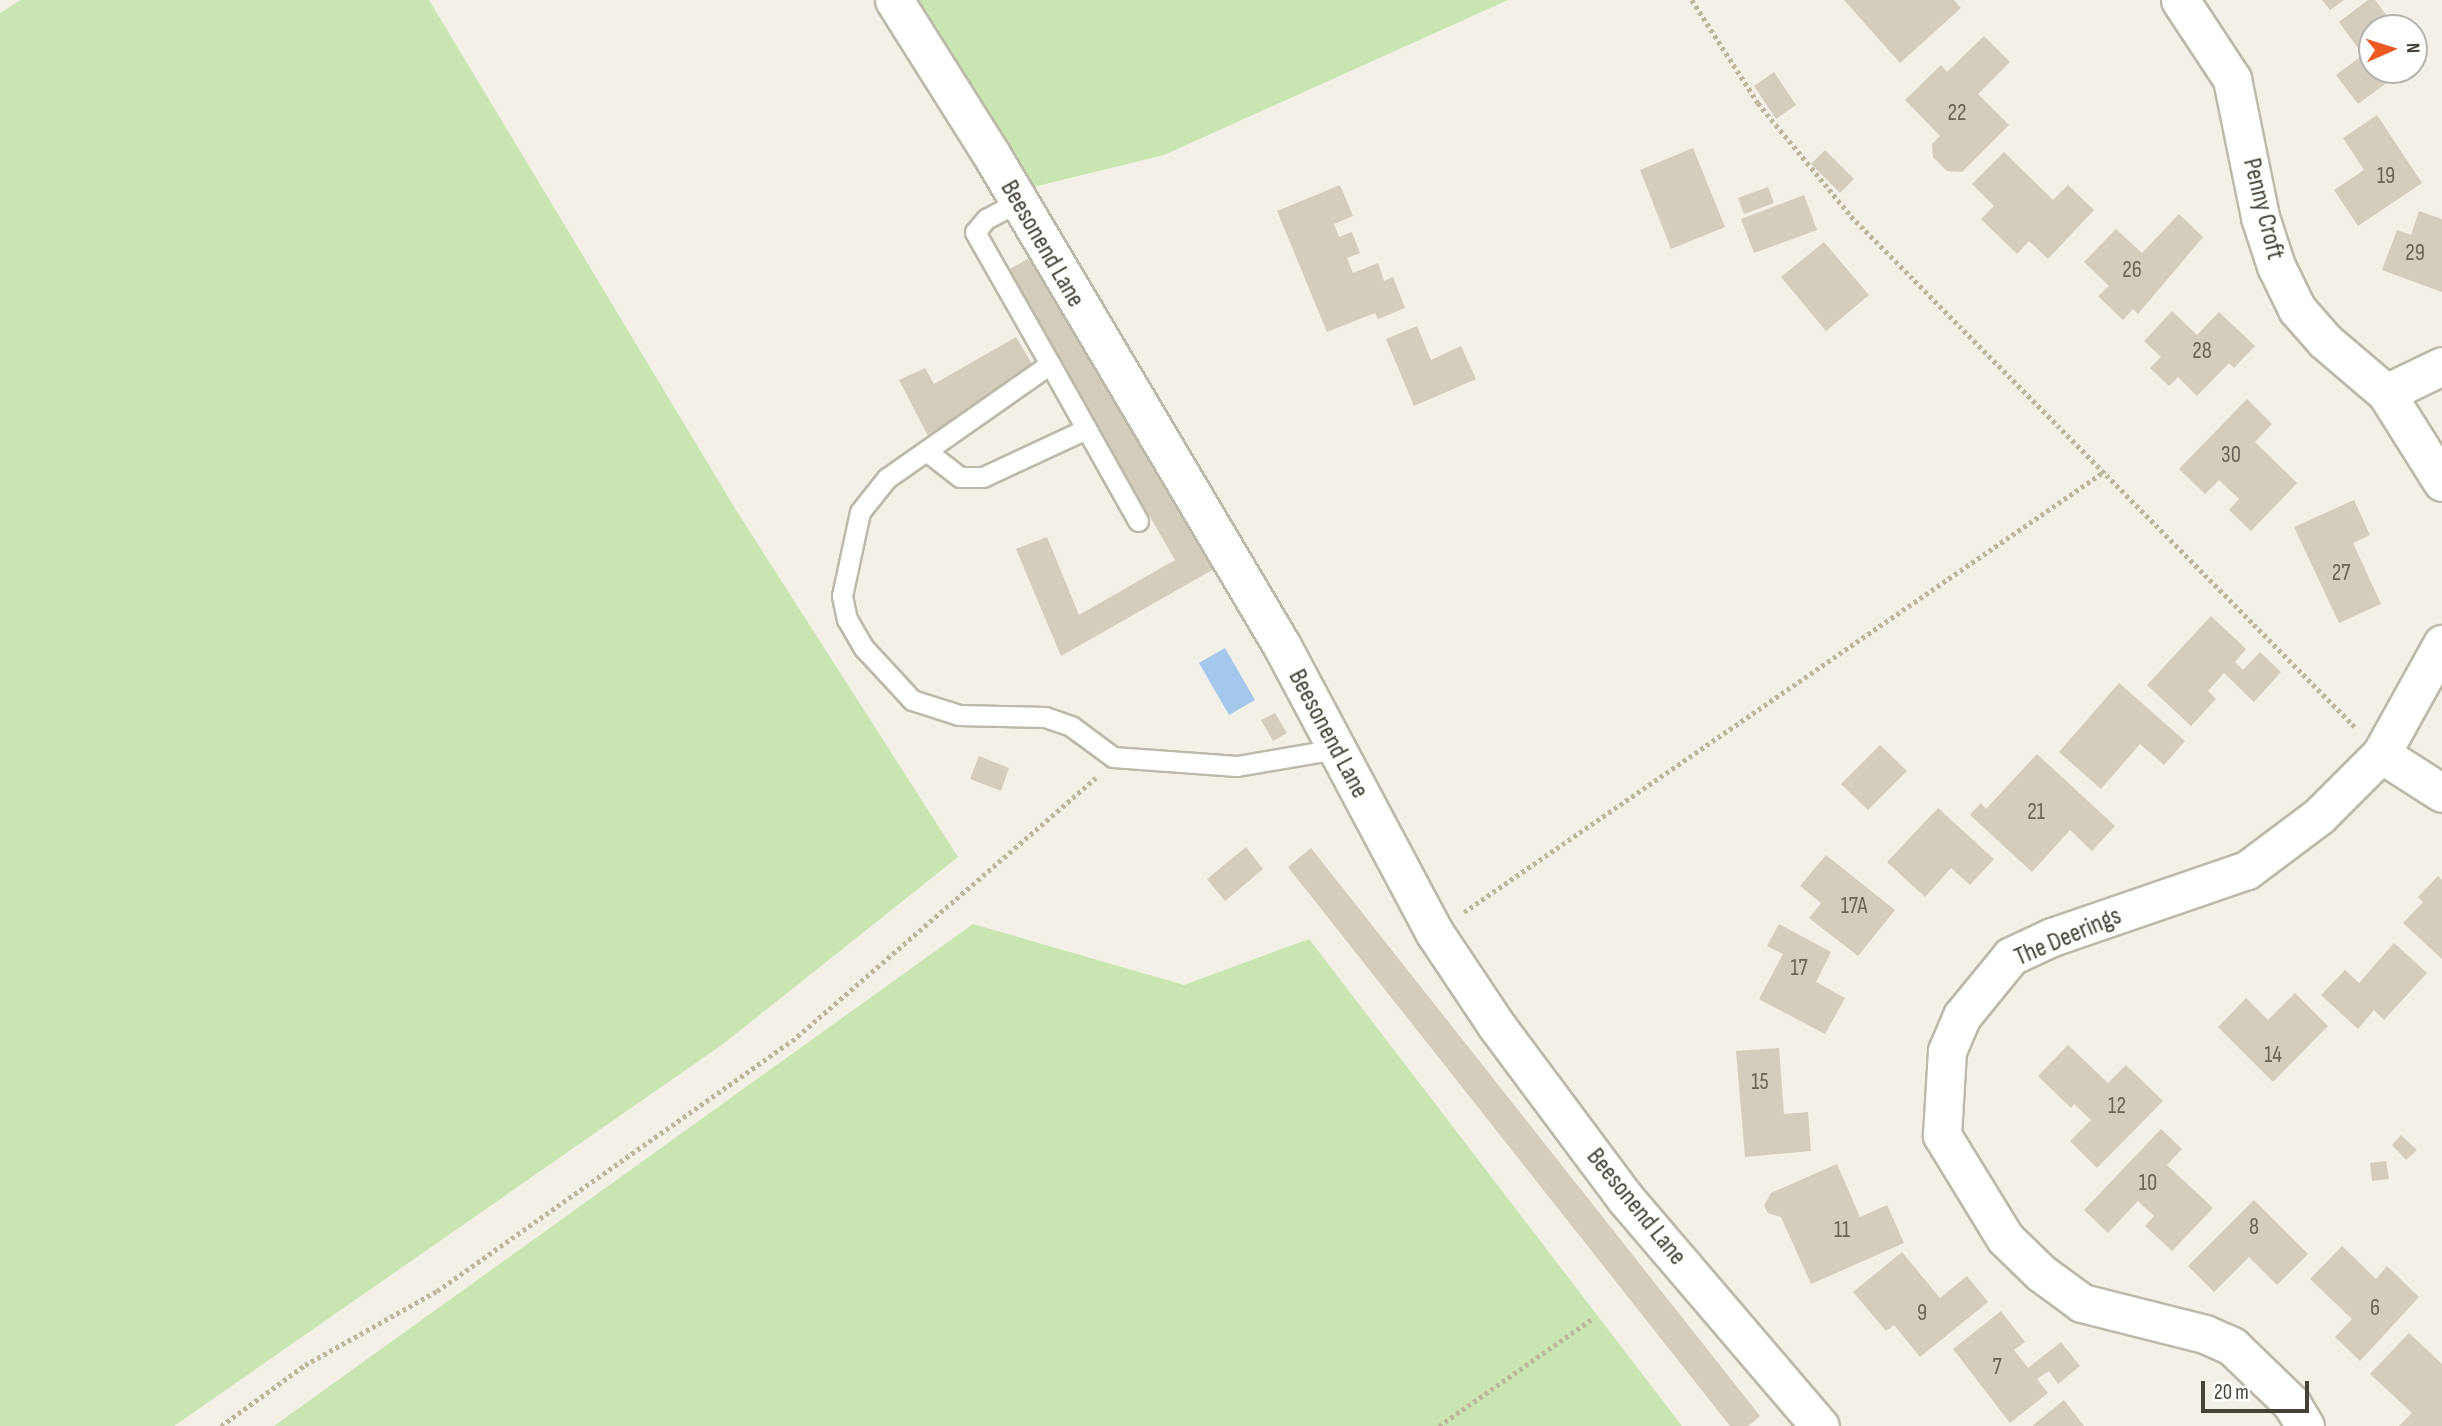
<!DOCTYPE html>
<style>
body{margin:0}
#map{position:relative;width:2442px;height:1426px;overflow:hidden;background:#f3f0e7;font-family:"Sofia Sans Condensed",sans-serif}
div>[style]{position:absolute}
.green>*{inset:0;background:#c8e5b2}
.water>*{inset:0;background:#a6c7ec}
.building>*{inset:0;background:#d4cdbd}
.path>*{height:4.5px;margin-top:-2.25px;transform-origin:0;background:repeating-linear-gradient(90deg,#beb69c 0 3.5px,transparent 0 7px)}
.roads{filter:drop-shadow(2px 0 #bdb9aa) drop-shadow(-2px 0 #bdb9aa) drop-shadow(0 2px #bdb9aa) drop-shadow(0 -2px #bdb9aa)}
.service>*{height:19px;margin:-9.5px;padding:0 9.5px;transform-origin:9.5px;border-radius:9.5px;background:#fff}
.minor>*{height:37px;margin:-18.5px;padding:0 18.5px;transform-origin:18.5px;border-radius:18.5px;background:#fff}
span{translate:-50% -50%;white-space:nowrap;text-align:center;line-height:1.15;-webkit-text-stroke:5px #fff;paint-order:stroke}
.number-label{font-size:23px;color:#696458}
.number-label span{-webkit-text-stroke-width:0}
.street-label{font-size:26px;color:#454136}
.north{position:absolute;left:2358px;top:14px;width:70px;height:70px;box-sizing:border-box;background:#fff;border:2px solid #b5b3af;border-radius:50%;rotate:87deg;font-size:19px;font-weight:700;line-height:28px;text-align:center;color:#454136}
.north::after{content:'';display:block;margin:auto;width:24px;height:32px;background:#ee5923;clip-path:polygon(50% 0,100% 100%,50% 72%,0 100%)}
.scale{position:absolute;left:2201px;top:1381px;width:108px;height:32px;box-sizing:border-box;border:4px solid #454136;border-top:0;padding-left:9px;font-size:21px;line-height:24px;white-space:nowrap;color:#454136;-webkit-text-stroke:5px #fff;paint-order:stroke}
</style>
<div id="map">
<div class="green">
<div style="clip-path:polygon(21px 0,429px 0,736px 510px,958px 857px,723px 1044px,174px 1426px,0 1426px,0 13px)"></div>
<div style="clip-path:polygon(915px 0,1508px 0,1164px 155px,1033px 187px)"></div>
<div style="clip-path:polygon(973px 924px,1184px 985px,1309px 939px,1682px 1426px,274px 1426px)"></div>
</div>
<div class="water">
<div style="clip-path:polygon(1225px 648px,1255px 700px,1229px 715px,1199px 663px)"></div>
</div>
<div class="building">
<div style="clip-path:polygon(1844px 0,1954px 0,1961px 8px,1900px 63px)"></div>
<div style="clip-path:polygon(2322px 0,2344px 0,2330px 10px)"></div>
<div style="clip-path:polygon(2368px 0,2375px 0,2396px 28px,2372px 28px,2372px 70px,2404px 70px,2358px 104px,2336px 75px,2363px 55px,2339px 22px)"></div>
<div style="clip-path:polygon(1984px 36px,2010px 62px,1978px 94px,2009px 125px,1962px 172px,1947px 171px,1933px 157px,1932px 144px,1940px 136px,1905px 100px,1941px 65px,1947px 72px)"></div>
<div style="clip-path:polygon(1774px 72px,1796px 105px,1776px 119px,1754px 86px)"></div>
<div style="clip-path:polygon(2377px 115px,2422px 183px,2358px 226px,2334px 190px,2364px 170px,2343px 138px)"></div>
<div style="clip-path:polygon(1693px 148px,1725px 227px,1671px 249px,1640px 170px)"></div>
<div style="clip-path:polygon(1825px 150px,1854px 179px,1840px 193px,1811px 164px)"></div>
<div style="clip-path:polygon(2004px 152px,2053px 200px,2068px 185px,2094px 210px,2048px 259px,2029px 241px,2017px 254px,1981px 219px,1994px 206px,1972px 184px)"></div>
<div style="clip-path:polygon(1340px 185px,1353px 216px,1334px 224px,1339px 237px,1352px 232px,1360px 253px,1347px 258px,1353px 273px,1378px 263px,1384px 281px,1393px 277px,1405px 308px,1378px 319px,1375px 313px,1327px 332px,1277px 211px)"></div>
<div style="clip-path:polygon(1768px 187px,1774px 203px,1744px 214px,1738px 198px)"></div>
<div style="clip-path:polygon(1804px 195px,1817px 230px,1754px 253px,1741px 219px)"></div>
<div style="clip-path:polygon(2419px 211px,2442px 219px,2442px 292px,2382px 270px,2397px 230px,2411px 235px)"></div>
<div style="clip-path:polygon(2179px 214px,2203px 237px,2138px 314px,2133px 309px,2123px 320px,2098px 296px,2109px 286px,2084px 262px,2116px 229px,2142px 253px)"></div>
<div style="clip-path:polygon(1824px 242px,1869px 295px,1826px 331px,1781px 277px)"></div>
<div style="clip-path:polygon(1031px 257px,1214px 569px,1061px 656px,1016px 549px,1047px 537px,1079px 615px,1175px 560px,1142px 503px,1138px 505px,1008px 270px)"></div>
<div style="clip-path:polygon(2172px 311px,2197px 335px,2219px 312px,2255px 346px,2234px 368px,2229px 363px,2197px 396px,2178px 377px,2169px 386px,2150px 368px,2161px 357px,2144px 341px)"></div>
<div style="clip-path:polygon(1417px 326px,1431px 360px,1461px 346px,1476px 379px,1414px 406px,1386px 339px)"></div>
<div style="clip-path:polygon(1016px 337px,1035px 369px,928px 436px,899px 380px,925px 368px,934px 384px)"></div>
<div style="clip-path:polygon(2247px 399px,2272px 424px,2255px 442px,2297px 483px,2251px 531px,2229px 510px,2239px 499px,2219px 480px,2205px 494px,2179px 469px)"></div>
<div style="clip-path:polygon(2354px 500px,2370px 535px,2353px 543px,2381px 604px,2339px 623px,2294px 527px)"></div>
<div style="clip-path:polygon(2211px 616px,2246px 649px,2235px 662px,2243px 670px,2260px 652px,2281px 672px,2254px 702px,2224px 673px,2208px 691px,2216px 699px,2191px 726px,2147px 685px)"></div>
<div style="clip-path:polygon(2119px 683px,2185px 741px,2164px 765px,2140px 744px,2101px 789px,2059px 752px)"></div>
<div style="clip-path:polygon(1275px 713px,1287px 733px,1273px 741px,1261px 720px)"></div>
<div style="clip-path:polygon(1880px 745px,1907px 771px,1868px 810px,1841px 784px)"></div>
<div style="clip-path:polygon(2037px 754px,2115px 826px,2092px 851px,2070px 830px,2032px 872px,1970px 815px,1981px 803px,1986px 809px)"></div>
<div style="clip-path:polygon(979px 756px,1009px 768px,1001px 791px,970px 779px)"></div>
<div style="clip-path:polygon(1938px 808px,1994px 859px,1970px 885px,1951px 868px,1925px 897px,1887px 862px)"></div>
<div style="clip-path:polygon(1246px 847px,1263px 869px,1225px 901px,1207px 879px)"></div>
<div style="clip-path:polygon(1311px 848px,1760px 1416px,1748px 1426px,1730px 1426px,1288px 867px)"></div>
<div style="clip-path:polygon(1826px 855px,1895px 910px,1858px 956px,1809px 918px,1821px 903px,1800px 886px)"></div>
<div style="clip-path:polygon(2438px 876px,2442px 880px,2442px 959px,2403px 923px,2423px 902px,2418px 897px)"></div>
<div style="clip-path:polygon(1779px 924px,1831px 952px,1816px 982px,1845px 998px,1825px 1034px,1759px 999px,1783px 954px,1767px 946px)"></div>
<div style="clip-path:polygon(2394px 943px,2427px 973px,2384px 1020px,2374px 1010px,2358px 1029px,2321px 995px,2345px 970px,2359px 983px)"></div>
<div style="clip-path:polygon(2295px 993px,2328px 1026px,2273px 1082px,2218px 1027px,2246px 998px,2268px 1020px)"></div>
<div style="clip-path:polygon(2068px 1045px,2108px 1083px,2126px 1065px,2163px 1101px,2097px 1168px,2070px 1141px,2091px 1120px,2074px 1104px,2071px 1108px,2038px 1076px)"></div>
<div style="clip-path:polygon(1779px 1048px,1784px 1114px,1808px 1112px,1811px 1151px,1745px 1157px,1736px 1051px)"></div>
<div style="clip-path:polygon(2161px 1129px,2182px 1149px,2167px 1165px,2213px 1208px,2172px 1251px,2145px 1226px,2154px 1216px,2138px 1201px,2108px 1233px,2084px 1210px)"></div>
<div style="clip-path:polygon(2401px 1135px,2417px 1150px,2406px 1160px,2392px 1145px)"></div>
<div style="clip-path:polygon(2386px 1161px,2389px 1179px,2372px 1181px,2370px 1163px)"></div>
<div style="clip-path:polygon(1837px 1164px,1860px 1217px,1887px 1205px,1904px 1243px,1811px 1284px,1781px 1217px,1768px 1213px,1764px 1206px,1771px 1193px)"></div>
<div style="clip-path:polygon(2254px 1200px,2308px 1254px,2277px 1285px,2249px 1257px,2214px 1292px,2188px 1266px)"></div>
<div style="clip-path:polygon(2342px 1246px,2376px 1279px,2387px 1266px,2419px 1297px,2360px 1361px,2335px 1337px,2352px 1319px,2310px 1279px)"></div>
<div style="clip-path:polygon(1902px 1252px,1940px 1298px,1967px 1276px,1988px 1302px,1920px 1357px,1894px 1325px,1886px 1331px,1853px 1292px)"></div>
<div style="clip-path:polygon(2001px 1311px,2025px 1342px,2014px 1350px,2028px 1368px,2061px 1342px,2080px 1366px,2058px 1384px,2049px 1371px,2037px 1379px,2048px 1393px,2010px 1423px,1953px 1349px)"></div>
<div style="clip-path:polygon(2409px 1333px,2442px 1364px,2442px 1426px,2399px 1426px,2412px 1413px,2370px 1374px)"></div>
<div style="clip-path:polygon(2064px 1400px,2084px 1426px,2032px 1426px)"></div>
</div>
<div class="path">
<div style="left:1692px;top:0;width:122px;rotate:57.3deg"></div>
<div style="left:1758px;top:103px;width:146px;rotate:50.5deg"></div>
<div style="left:1851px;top:216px;width:719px;rotate:45.39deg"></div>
<div style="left:1464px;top:912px;width:778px;rotate:-34.53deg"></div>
<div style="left:221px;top:1426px;width:104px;rotate:-36deg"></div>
<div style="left:305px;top:1365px;width:151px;rotate:-29.3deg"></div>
<div style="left:437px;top:1291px;width:434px;rotate:-35.2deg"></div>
<div style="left:792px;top:1041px;width:402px;rotate:-40.9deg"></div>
<div style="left:1439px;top:1426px;width:188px;rotate:-35deg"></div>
</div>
<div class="roads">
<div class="service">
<div style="left:1018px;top:202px;width:36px;rotate:152deg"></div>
<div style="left:986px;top:219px;width:17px;rotate:130deg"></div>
<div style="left:975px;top:232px;width:152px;rotate:60.4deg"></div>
<div style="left:1050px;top:364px;width:199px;rotate:145deg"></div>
<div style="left:887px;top:478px;width:43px;rotate:128.5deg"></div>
<div style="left:860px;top:512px;width:86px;rotate:102.1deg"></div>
<div style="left:842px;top:596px;width:24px;rotate:78deg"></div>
<div style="left:847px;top:619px;width:34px;rotate:60deg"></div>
<div style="left:864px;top:648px;width:71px;rotate:47.3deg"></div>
<div style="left:912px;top:700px;width:49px;rotate:17.7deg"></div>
<div style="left:959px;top:715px;width:86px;rotate:1.3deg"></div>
<div style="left:1045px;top:717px;width:28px;rotate:19deg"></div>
<div style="left:1071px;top:726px;width:52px;rotate:36.4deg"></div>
<div style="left:1113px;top:757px;width:124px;rotate:4.2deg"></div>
<div style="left:1237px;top:766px;width:100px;rotate:-9.7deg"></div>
<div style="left:1050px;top:364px;width:180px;rotate:60.7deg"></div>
<div style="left:929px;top:453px;width:39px;rotate:38deg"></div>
<div style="left:960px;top:477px;width:23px"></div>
<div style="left:983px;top:477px;width:114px;rotate:-25deg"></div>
</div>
<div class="minor">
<div style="left:894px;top:0;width:182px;rotate:57.8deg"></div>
<div style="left:991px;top:154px;width:572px;rotate:59.4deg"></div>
<div style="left:1282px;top:646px;width:324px;rotate:62deg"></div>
<div style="left:1434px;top:932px;width:112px;rotate:56.3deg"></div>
<div style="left:1496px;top:1025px;width:216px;rotate:53.3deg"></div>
<div style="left:1625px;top:1198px;width:300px;rotate:49.5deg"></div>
<div style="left:2180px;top:0;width:95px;rotate:56.6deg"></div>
<div style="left:2232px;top:79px;width:141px;rotate:78.5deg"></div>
<div style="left:2260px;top:217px;width:52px;rotate:71.9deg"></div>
<div style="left:2276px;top:266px;width:48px;rotate:64deg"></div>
<div style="left:2297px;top:309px;width:43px;rotate:48.8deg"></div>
<div style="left:2325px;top:341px;width:80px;rotate:40.4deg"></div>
<div style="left:2386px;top:393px;width:105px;rotate:57.8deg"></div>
<div style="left:2386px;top:393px;width:62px;rotate:-25.7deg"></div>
<div style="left:2381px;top:754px;width:72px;rotate:32.6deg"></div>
<div style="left:2305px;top:1426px;width:26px;rotate:-121deg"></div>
<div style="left:2292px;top:1404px;width:83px;rotate:-136deg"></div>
<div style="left:2232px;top:1346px;width:30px;rotate:-156deg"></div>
<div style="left:2205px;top:1334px;width:127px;rotate:-165.9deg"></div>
<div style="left:2082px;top:1303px;width:51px;rotate:-143.8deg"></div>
<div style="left:2041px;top:1273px;width:50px;rotate:-135.8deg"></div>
<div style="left:2005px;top:1238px;width:121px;rotate:-121.5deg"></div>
<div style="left:1942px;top:1135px;width:84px;rotate:-86.6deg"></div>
<div style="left:1947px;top:1051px;width:38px;rotate:-67deg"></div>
<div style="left:1962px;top:1016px;width:77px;rotate:-50.8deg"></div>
<div style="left:2011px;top:956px;width:45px;rotate:-24.9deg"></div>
<div style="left:2052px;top:937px;width:206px;rotate:-19deg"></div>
<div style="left:2247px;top:870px;width:90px;rotate:-36.9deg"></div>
<div style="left:2319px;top:816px;width:88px;rotate:-45deg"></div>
<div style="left:2381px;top:754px;width:126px;rotate:-61deg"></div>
</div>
</div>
<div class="number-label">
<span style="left:1957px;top:113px">22</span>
<span style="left:2386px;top:176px">19</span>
<span style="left:2415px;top:253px">29</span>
<span style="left:2132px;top:270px">26</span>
<span style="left:2202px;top:351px">28</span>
<span style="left:2231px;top:455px">30</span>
<span style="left:2341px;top:573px">27</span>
<span style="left:2036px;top:812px">21</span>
<span style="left:1854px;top:906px">17A</span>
<span style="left:1799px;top:968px">17</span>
<span style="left:2273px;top:1055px">14</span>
<span style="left:1760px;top:1082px">15</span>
<span style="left:2117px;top:1106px">12</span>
<span style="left:2148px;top:1183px">10</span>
<span style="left:2254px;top:1227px">8</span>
<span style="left:1842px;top:1230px">11</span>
<span style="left:2375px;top:1308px">6</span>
<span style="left:1922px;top:1313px">9</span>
<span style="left:1997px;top:1367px">7</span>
</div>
<div class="street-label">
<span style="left:2263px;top:209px;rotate:76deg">Penny Croft</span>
<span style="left:1042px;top:244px;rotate:60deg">Beesonend Lane</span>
<span style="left:1328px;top:734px;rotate:62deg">Beesonend Lane</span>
<span style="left:2068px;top:937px;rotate:-23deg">The Deerings</span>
<span style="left:1636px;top:1207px;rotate:51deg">Beesonend Lane</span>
</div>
<div class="north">N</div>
<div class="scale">20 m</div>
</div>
